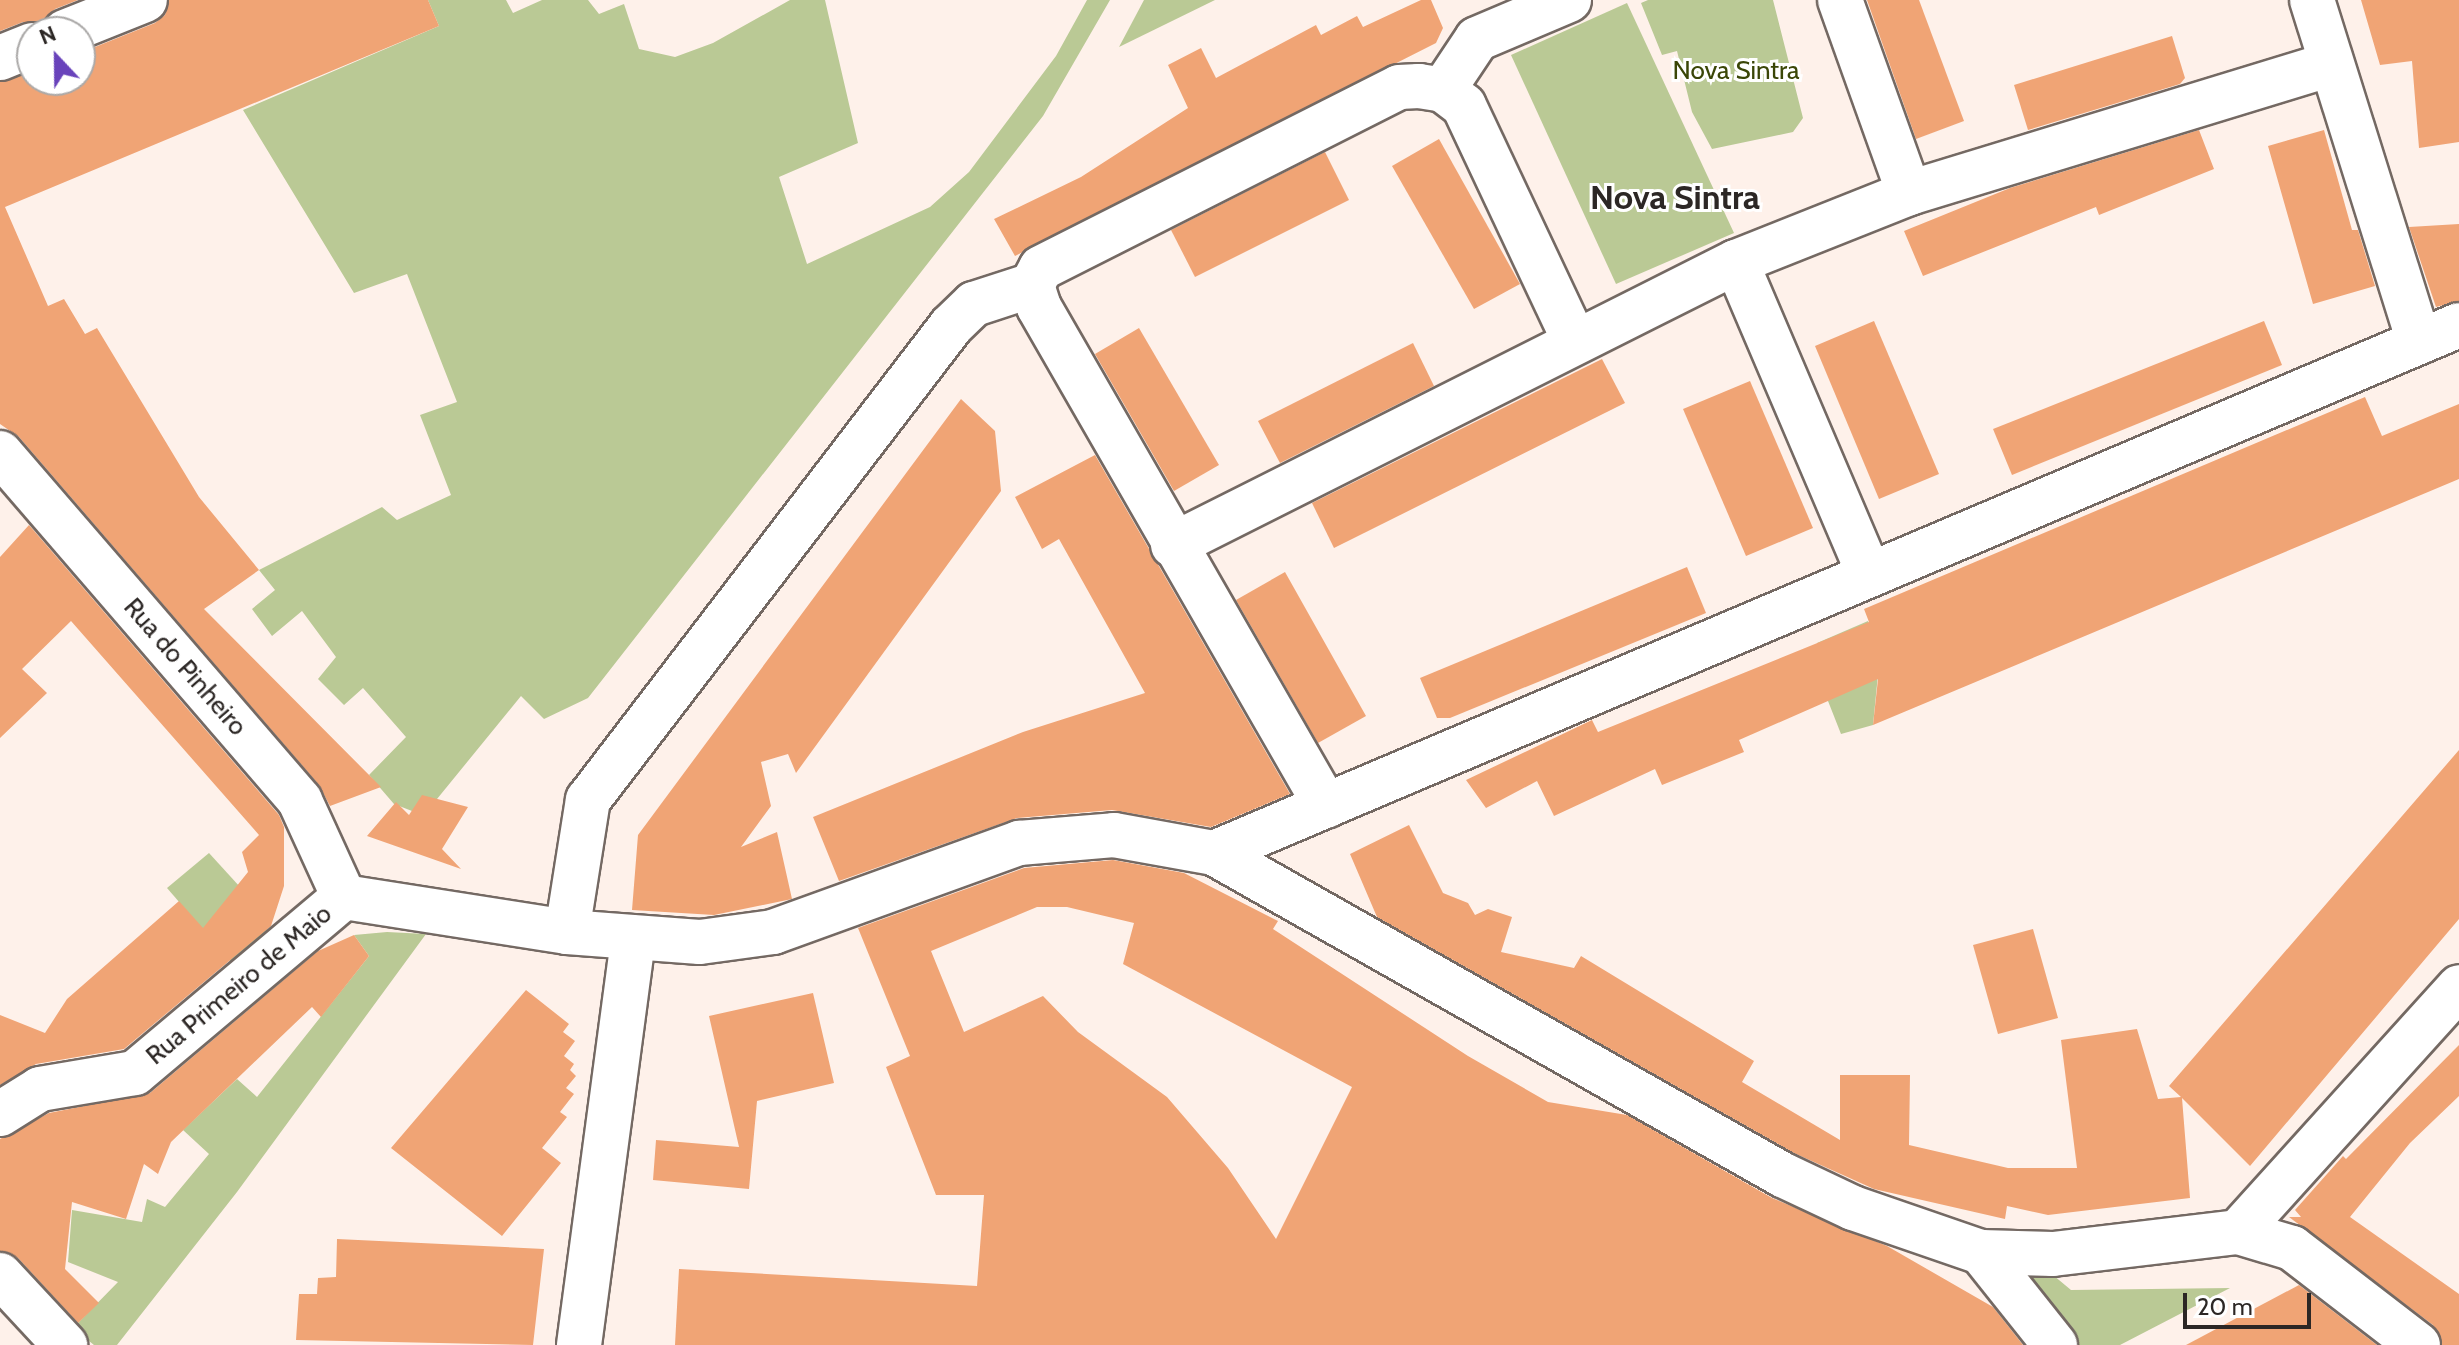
<!DOCTYPE html>
<style>
body{margin:0}
#map{position:relative;width:2459px;height:1345px;overflow:hidden;background:#fef1ea;font-family:Cabin,sans-serif}
div>[style]{position:absolute}
.green>*{inset:0;background:#bac995}
.building>*{inset:0;background:#f0a475}
.roads{filter:drop-shadow(2px 0 #746963) drop-shadow(-2px 0 #746963) drop-shadow(0 2px #746963) drop-shadow(0 -2px #746963)}
.street>*{height:44px;margin:-22px;padding:0 22px;transform-origin:22px;border-radius:22px;background:#fff}
span{translate:-50% -50%;white-space:nowrap;text-align:center;line-height:1.15;-webkit-text-stroke:6px #fff;paint-order:stroke}
.park-label{font-size:26px;color:#3a4607}
.street-label{font-size:26px;color:#2c2725}
.district-label{font-size:34px;color:#2c2725;font-weight:700}
.north{position:absolute;left:16px;top:16px;width:80px;height:80px;box-sizing:border-box;background:#fff;border:2px solid #aba9a8;border-radius:50%;rotate:338deg;font-size:22px;font-weight:700;line-height:32px;text-align:center;color:#2c2725}
.north::after{content:'';display:block;margin:auto;width:28px;height:36px;background:#6943bb;clip-path:polygon(50% 0,100% 100%,50% 72%,0 100%)}
.scale{position:absolute;left:2183px;top:1293px;width:128px;height:36px;box-sizing:border-box;border:4px solid #2c2725;border-top:0;padding-left:10px;font-size:24px;line-height:28px;white-space:nowrap;color:#2c2725;-webkit-text-stroke:6px #fff;paint-order:stroke}
</style>
<div id="map">
<div class="green">
<div style="clip-path:polygon(428px 0,506px 0,513px 13px,542px 0,588px 0,599px 14px,624px 4px,639px 49px,675px 57px,713px 43px,790px 0,825px 0,858px 143px,779px 177px,807px 264px,930px 207px,969px 172px,1056px 56px,1087px 0,1110px 0,1043px 116px,588px 698px,544px 719px,521px 696px,437px 799px,412px 811px,394px 804px,369px 775px,406px 737px,363px 688px,344px 705px,318px 679px,336px 657px,302px 611px,272px 636px,252px 609px,275px 590px,259px 570px,382px 507px,397px 520px,451px 495px,420px 415px,457px 402px,407px 274px,354px 293px,243px 110px,439px 26px)"></div>
<div style="clip-path:polygon(1144px 0,1215px 0,1119px 47px)"></div>
<div style="clip-path:polygon(1648px 0,1773px 0,1803px 118px,1793px 132px,1712px 149px,1692px 112px,1677px 51px,1662px 55px,1641px 3px)"></div>
<div style="clip-path:polygon(1627px 3px,1734px 233px,1616px 284px,1511px 55px)"></div>
<div style="clip-path:polygon(1868px 621px,1880px 654px,1873px 725px,1841px 734px,1828px 701px,1817px 643px)"></div>
<div style="clip-path:polygon(209px 853px,272px 922px,238px 970px,167px 888px)"></div>
<div style="clip-path:polygon(387px 932px,426px 934px,237px 1192px,117px 1345px,94px 1345px,73px 1328px,118px 1282px,68px 1262px,72px 1210px,142px 1222px,147px 1199px,165px 1207px,209px 1154px,183px 1130px,237px 1079px,257px 1097px,369px 956px,354px 935px)"></div>
<div style="clip-path:polygon(2034px 1273px,2053px 1275px,2071px 1290px,2230px 1288px,2120px 1345px,2071px 1345px,2026px 1277px)"></div>
</div>
<div class="building">
<div style="clip-path:polygon(0 0,78px 0,55px 9px,42px 23px,23px 22px,0 31px)"></div>
<div style="clip-path:polygon(169px 0,428px 0,439px 26px,5px 207px,48px 306px,64px 299px,85px 334px,97px 328px,199px 497px,259px 570px,204px 609px,381px 787px,330px 806px,319px 785px,19px 437px,0 424px,0 82px,32px 72px,32px 80px,80px 80px,80px 53px,155px 23px,165px 15px)"></div>
<div style="clip-path:polygon(1421px 0,1431px 0,1443px 28px,1436px 43px,1015px 256px,994px 219px,1081px 177px,1188px 108px,1168px 65px,1201px 48px,1216px 78px,1316px 25px,1321px 35px,1357px 16px,1363px 27px)"></div>
<div style="clip-path:polygon(1867px 0,1919px 0,1964px 121px,1916px 139px)"></div>
<div style="clip-path:polygon(2361px 0,2459px 0,2459px 142px,2419px 148px,2412px 61px,2380px 65px)"></div>
<div style="clip-path:polygon(2172px 36px,2185px 78px,2180px 84px,2028px 130px,2014px 85px)"></div>
<div style="clip-path:polygon(2199px 130px,2214px 169px,2099px 215px,2096px 207px,1923px 276px,1904px 231px,2010px 188px)"></div>
<div style="clip-path:polygon(2324px 130px,2352px 230px,2358px 230px,2375px 286px,2313px 304px,2268px 146px)"></div>
<div style="clip-path:polygon(1439px 139px,1520px 284px,1474px 309px,1392px 166px)"></div>
<div style="clip-path:polygon(1325px 152px,1349px 200px,1195px 277px,1171px 230px)"></div>
<div style="clip-path:polygon(2459px 224px,2459px 301px,2436px 307px,2409px 227px)"></div>
<div style="clip-path:polygon(1874px 321px,1939px 474px,1879px 499px,1815px 346px)"></div>
<div style="clip-path:polygon(2264px 321px,2282px 365px,2012px 475px,1993px 429px)"></div>
<div style="clip-path:polygon(1139px 328px,1219px 465px,1174px 491px,1095px 354px)"></div>
<div style="clip-path:polygon(1413px 343px,1434px 386px,1280px 463px,1258px 421px)"></div>
<div style="clip-path:polygon(1602px 359px,1625px 403px,1334px 548px,1312px 503px)"></div>
<div style="clip-path:polygon(1750px 381px,1813px 528px,1746px 556px,1683px 409px)"></div>
<div style="clip-path:polygon(2365px 397px,2382px 436px,2459px 404px,2459px 479px,1873px 725px,1878px 679px,1739px 740px,1744px 752px,1662px 785px,1655px 769px,1554px 816px,1537px 781px,1486px 808px,1466px 780px,1592px 720px,1598px 732px,1869px 622px,1864px 609px)"></div>
<div style="clip-path:polygon(961px 399px,995px 431px,1001px 491px,796px 773px,788px 754px,761px 762px,771px 806px,741px 847px,777px 832px,792px 899px,714px 915px,632px 910px,638px 835px)"></div>
<div style="clip-path:polygon(1095px 455px,1290px 794px,1211px 827px,1112px 810px,1017px 818px,839px 881px,813px 817px,1023px 732px,1145px 693px,1059px 539px,1042px 549px,1015px 497px)"></div>
<div style="clip-path:polygon(29px 525px,279px 815px,284px 827px,284px 886px,271px 926px,124px 1049px,36px 1064px,0 1085px,0 1015px,45px 1033px,67px 999px,179px 901px,203px 928px,248px 872px,242px 852px,259px 835px,71px 621px,22px 669px,47px 693px,0 738px,0 557px)"></div>
<div style="clip-path:polygon(1687px 567px,1706px 613px,1450px 718px,1437px 718px,1420px 678px)"></div>
<div style="clip-path:polygon(1285px 572px,1366px 716px,1318px 743px,1236px 600px)"></div>
<div style="clip-path:polygon(2459px 750px,2459px 919px,2250px 1166px,2182px 1098px,2190px 1198px,2048px 1215px,2007px 1206px,2005px 1219px,1874px 1189px,1794px 1153px,1377px 917px,1350px 854px,1409px 825px,1443px 893px,1468px 903px,1475px 915px,1488px 909px,1512px 917px,1501px 952px,1574px 968px,1581px 956px,1754px 1061px,1742px 1082px,1840px 1140px,1840px 1075px,1910px 1075px,1909px 1145px,2008px 1168px,2077px 1168px,2061px 1040px,2137px 1029px,2158px 1099px,2181px 1097px,2169px 1086px)"></div>
<div style="clip-path:polygon(422px 795px,468px 807px,442px 849px,461px 869px,367px 836px,396px 802px,409px 815px)"></div>
<div style="clip-path:polygon(evenodd,1113px 860px,1184px 873px,1278px 921px,1273px 929px,1468px 1056px,1548px 1102px,1627px 1115px,1772px 1198px,1887px 1246px,1993px 1307px,2023px 1345px,675px 1345px,679px 1269px,977px 1286px,984px 1195px,936px 1195px,886px 1067px,910px 1056px,858px 928px,1024px 868px,1113px 860px,1037px 907px,1067px 907px,1134px 923px,1123px 964px,1352px 1087px,1276px 1239px,1228px 1168px,1167px 1097px,1078px 1032px,1043px 996px,964px 1032px,931px 951px,1037px 907px)"></div>
<div style="clip-path:polygon(2033px 929px,2058px 1018px,1998px 1034px,1973px 945px)"></div>
<div style="clip-path:polygon(354px 935px,369px 956px,321px 1017px,312px 1007px,171px 1142px,158px 1174px,144px 1164px,126px 1219px,72px 1202px,65px 1269px,99px 1303px,78px 1323px,18px 1258px,0 1251px,0 1139px,49px 1113px,150px 1093px,318px 951px)"></div>
<div style="clip-path:polygon(526px 990px,569px 1024px,563px 1032px,575px 1041px,564px 1056px,574px 1064px,570px 1070px,576px 1076px,566px 1088px,574px 1094px,560px 1112px,567px 1117px,542px 1148px,561px 1163px,502px 1236px,391px 1148px)"></div>
<div style="clip-path:polygon(813px 993px,834px 1083px,757px 1101px,749px 1189px,653px 1180px,656px 1140px,739px 1147px,709px 1016px)"></div>
<div style="clip-path:polygon(2459px 1045px,2459px 1096px,2410px 1143px,2350px 1217px,2459px 1294px,2459px 1345px,2442px 1345px,2433px 1325px,2289px 1217px,2301px 1217px,2295px 1210px,2343px 1156px,2346px 1159px)"></div>
<div style="clip-path:polygon(337px 1239px,544px 1249px,533px 1345px,296px 1340px,299px 1294px,317px 1294px,318px 1278px,336px 1277px)"></div>
<div style="clip-path:polygon(2299px 1285px,2377px 1345px,2186px 1345px)"></div>
</div>
<div class="roads">
<div class="street">
<div style="left:1840px;top:0;width:205px;rotate:70.3deg"></div>
<div style="left:2312px;top:0;width:358px;rotate:72.6deg"></div>
<div style="left:65px;top:32px;width:86px;rotate:-21.8deg"></div>
<div style="left:0;top:58px;width:35px;rotate:-22deg"></div>
<div style="left:1443px;top:90px;width:61px;rotate:-56.3deg"></div>
<div style="left:1477px;top:39px;width:100px;rotate:-23deg"></div>
<div style="left:1736px;top:262px;width:339px;rotate:66.9deg"></div>
<div style="left:0;top:453px;width:459px;rotate:49.2deg"></div>
<div style="left:300px;top:801px;width:106px;rotate:65.4deg"></div>
<div style="left:1173px;top:545px;width:630px;rotate:-26.69deg"></div>
<div style="left:1736px;top:262px;width:186px;rotate:-21.7deg"></div>
<div style="left:1909px;top:193px;width:440px;rotate:-17deg"></div>
<div style="left:1326px;top:806px;width:576px;rotate:-119.91deg"></div>
<div style="left:1039px;top:307px;width:23px;rotate:-108deg"></div>
<div style="left:1032px;top:285px;width:19px;rotate:-62deg"></div>
<div style="left:1041px;top:268px;width:401px;rotate:-26.8deg"></div>
<div style="left:1399px;top:87px;width:20px;rotate:-3deg"></div>
<div style="left:1419px;top:86px;width:24px;rotate:9deg"></div>
<div style="left:1443px;top:90px;width:26px;rotate:37deg"></div>
<div style="left:1464px;top:106px;width:259px;rotate:64.8deg"></div>
<div style="left:1214px;top:853px;width:654px;rotate:29.51deg"></div>
<div style="left:1783px;top:1175px;width:77px;rotate:25.2deg"></div>
<div style="left:1853px;top:1208px;width:135px;rotate:19deg"></div>
<div style="left:1981px;top:1252px;width:72px;rotate:1.6deg"></div>
<div style="left:2053px;top:1254px;width:186px;rotate:-6.8deg"></div>
<div style="left:2238px;top:1232px;width:56px;rotate:16.5deg"></div>
<div style="left:2292px;top:1248px;width:159px;rotate:37.6deg"></div>
<div style="left:344px;top:897px;width:226px;rotate:8.9deg"></div>
<div style="left:567px;top:932px;width:133px;rotate:4.3deg"></div>
<div style="left:700px;top:942px;width:74px;rotate:-7.8deg"></div>
<div style="left:773px;top:932px;width:262px;rotate:-19.9deg"></div>
<div style="left:1019px;top:843px;width:95px;rotate:-4.8deg"></div>
<div style="left:1114px;top:835px;width:102px;rotate:10.2deg"></div>
<div style="left:1214px;top:853px;width:1352px;rotate:-22.98deg"></div>
<div style="left:567px;top:932px;width:134px;rotate:-81deg"></div>
<div style="left:588px;top:800px;width:597px;rotate:-52.55deg"></div>
<div style="left:951px;top:326px;width:32px;rotate:-44deg"></div>
<div style="left:974px;top:304px;width:61px;rotate:-18.1deg"></div>
<div style="left:0;top:1114px;width:47px;rotate:-32deg"></div>
<div style="left:40px;top:1089px;width:96px;rotate:-9.6deg"></div>
<div style="left:135px;top:1073px;width:273px;rotate:-40.1deg"></div>
<div style="left:2238px;top:1232px;width:330px;rotate:-47.9deg"></div>
<div style="left:1981px;top:1252px;width:119px;rotate:51.5deg"></div>
<div style="left:0;top:1275px;width:96px;rotate:47.1deg"></div>
<div style="left:579px;top:1345px;width:411px;rotate:-82.4deg"></div>
</div>
</div>
<div class="park-label">
<span style="left:1736px;top:71px">Nova Sintra</span>
</div>
<div class="street-label">
<span style="left:185px;top:667px;rotate:49deg">Rua do Pinheiro</span>
<span style="left:239px;top:985px;rotate:-40deg">Rua Primeiro de Maio</span>
</div>
<div class="district-label">
<span style="left:1675px;top:198px">Nova Sintra</span>
</div>
<div class="north">N</div>
<div class="scale">20 m</div>
</div>
